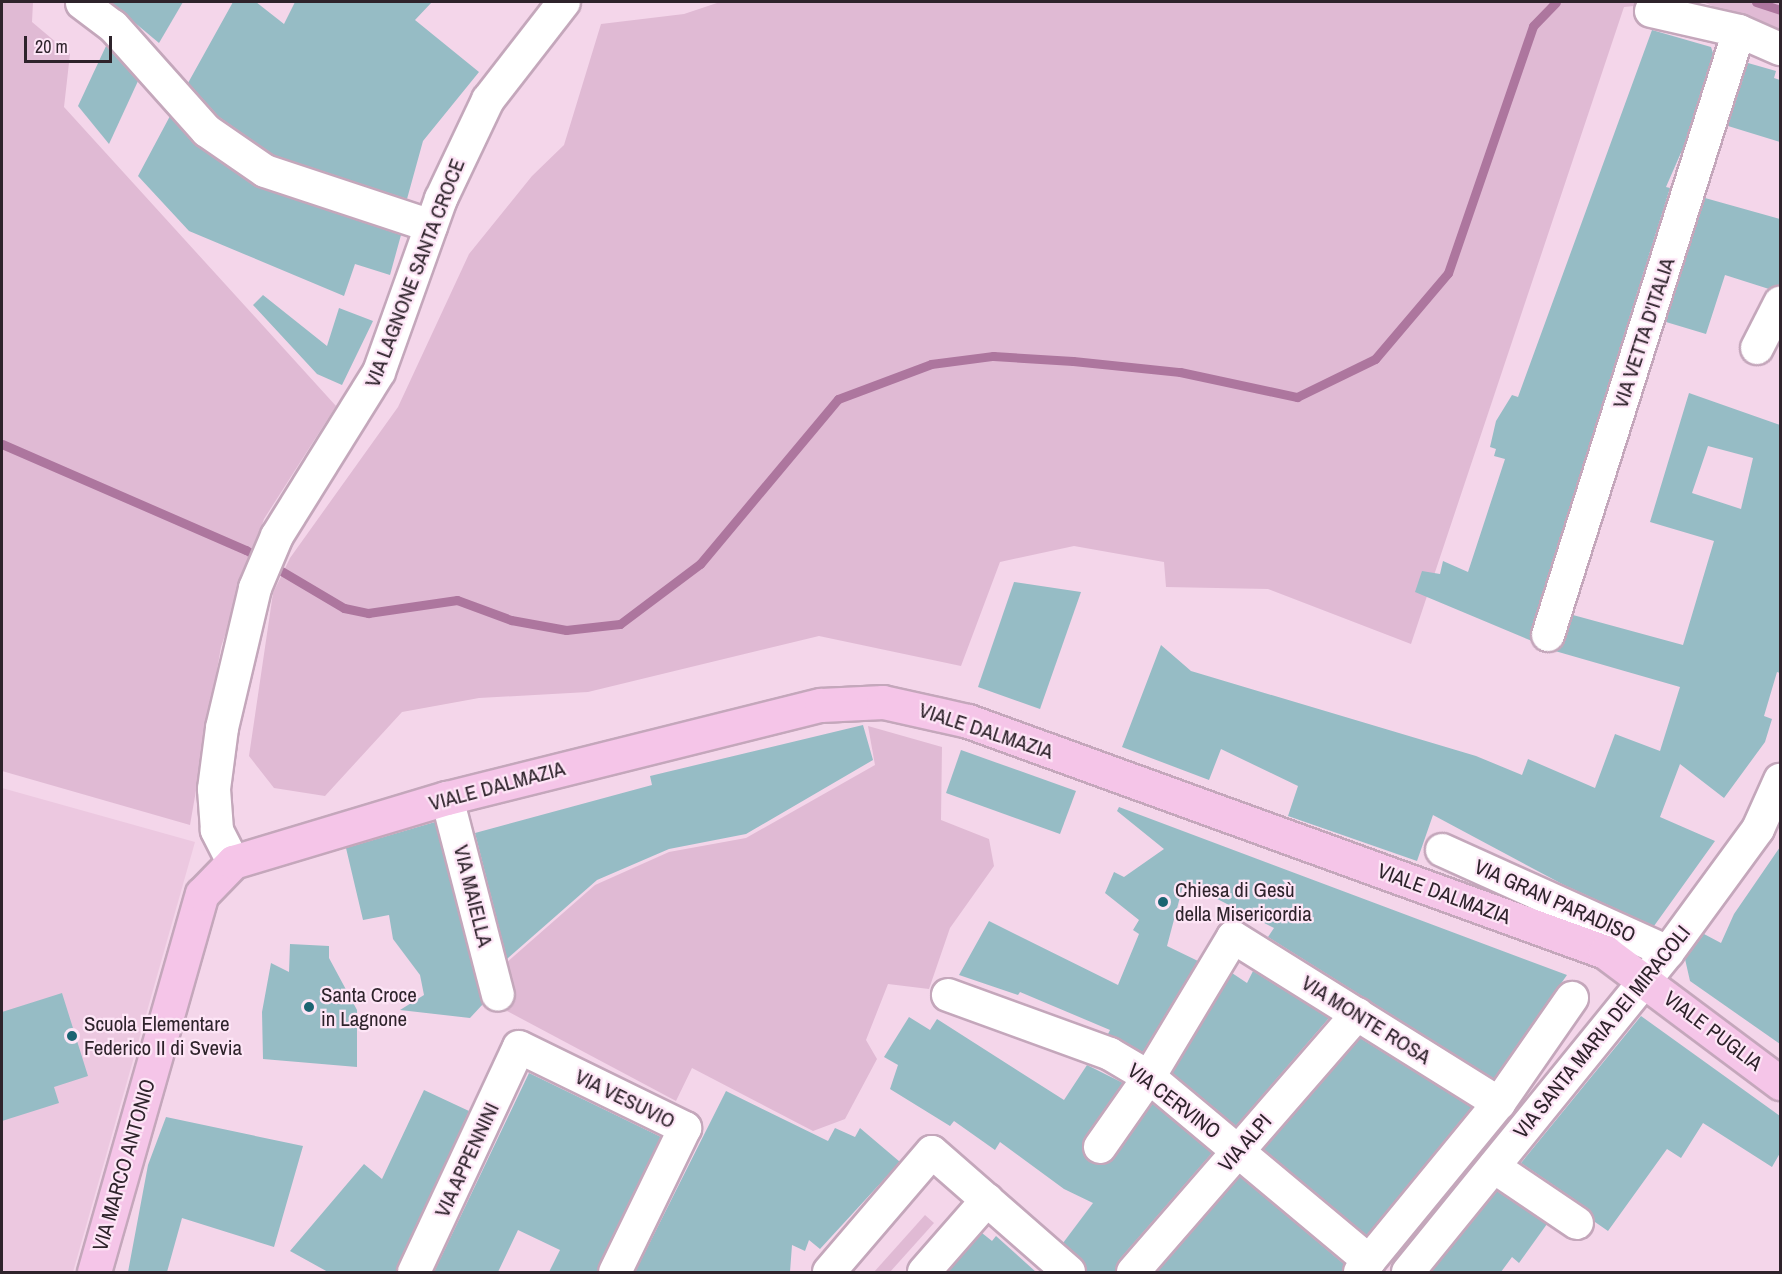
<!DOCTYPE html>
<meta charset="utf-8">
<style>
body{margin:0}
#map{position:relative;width:1782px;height:1274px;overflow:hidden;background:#f4d6ea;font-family:"Archivo Narrow",sans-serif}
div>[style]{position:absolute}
.built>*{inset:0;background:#ecc8e0}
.green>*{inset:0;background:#e0bad4}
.stream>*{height:9px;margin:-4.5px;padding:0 4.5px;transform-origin:4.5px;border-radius:4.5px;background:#ad769e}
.building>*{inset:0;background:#96bcc5}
.roads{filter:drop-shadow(2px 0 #c4a7bb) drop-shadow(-2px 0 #c4a7bb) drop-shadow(0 2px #c4a7bb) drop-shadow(0 -2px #c4a7bb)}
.minor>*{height:32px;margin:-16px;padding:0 16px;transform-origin:16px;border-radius:16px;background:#fff}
.major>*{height:33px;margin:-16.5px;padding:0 16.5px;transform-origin:16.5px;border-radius:16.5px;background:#f5c5e8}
.dots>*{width:16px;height:16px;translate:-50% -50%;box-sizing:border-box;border:3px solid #fde5f6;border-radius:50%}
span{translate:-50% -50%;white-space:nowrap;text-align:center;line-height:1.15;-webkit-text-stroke:4.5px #fde5f6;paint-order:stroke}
.street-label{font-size:21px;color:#2e232b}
.poi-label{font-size:21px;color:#2e232b}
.left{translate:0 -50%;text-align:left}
.frame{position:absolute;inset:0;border:3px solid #2e232b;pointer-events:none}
.scale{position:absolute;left:24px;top:36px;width:88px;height:27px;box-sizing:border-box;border:3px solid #2e232b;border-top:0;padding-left:8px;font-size:18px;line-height:21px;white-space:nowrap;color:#2e232b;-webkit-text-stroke:4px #fde5f6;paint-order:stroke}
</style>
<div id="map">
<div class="built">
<div style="clip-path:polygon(2px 788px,195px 842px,73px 1272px,2px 1272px)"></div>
</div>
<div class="green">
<div style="clip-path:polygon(2px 2px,33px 2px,32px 22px,70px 54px,64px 107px,336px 406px,264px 519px,221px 647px,190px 825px,2px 771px)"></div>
<div style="clip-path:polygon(720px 2px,1677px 2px,1624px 7px,1411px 644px,1268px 589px,1166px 587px,1164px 562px,1074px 546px,1000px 562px,961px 666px,819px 636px,588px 692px,479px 698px,402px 712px,325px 796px,274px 788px,249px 756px,273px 593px,290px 558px,398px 407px,469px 254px,532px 176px,564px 145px,601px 24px,684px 14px)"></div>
<div style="clip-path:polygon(1703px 2px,1780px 2px,1780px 35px)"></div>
<div style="clip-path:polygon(868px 726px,942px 747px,941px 820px,989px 839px,994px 866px,950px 928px,929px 989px,888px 984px,866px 1040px,877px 1059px,845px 1119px,813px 1131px,692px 1068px,676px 1101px,507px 1011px,514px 994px,505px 964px,595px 885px,669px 852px,746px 838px,875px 765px)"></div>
<div style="clip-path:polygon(925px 1215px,934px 1223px,890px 1272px,874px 1272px)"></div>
</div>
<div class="stream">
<div style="left:1756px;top:2px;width:25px;rotate:18deg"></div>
<div style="left:2px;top:444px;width:266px;rotate:23.5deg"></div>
<div style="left:246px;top:550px;width:114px;rotate:30.6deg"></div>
<div style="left:344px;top:608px;width:25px;rotate:12deg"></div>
<div style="left:368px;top:613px;width:90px;rotate:-8.3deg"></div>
<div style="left:457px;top:600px;width:58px;rotate:20.3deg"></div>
<div style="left:511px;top:620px;width:56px;rotate:10.3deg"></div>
<div style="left:566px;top:630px;width:54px;rotate:-6.3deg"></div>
<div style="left:620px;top:624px;width:100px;rotate:-36.9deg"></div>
<div style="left:700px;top:564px;width:215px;rotate:-50.1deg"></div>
<div style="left:838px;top:399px;width:99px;rotate:-20.6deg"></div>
<div style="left:931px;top:364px;width:63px;rotate:-7.4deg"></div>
<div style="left:993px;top:356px;width:80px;rotate:3.6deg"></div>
<div style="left:1073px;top:361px;width:108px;rotate:5.9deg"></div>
<div style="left:1180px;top:372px;width:120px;rotate:12.1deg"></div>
<div style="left:1297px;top:397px;width:87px;rotate:-26deg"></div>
<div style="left:1375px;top:359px;width:113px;rotate:-49.7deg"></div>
<div style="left:1448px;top:273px;width:261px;rotate:-71deg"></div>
<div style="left:1533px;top:26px;width:33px;rotate:-46deg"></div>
</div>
<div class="building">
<div style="clip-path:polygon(110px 2px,183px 2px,159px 43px)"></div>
<div style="clip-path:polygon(233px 2px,256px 2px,284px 24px,295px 2px,432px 2px,415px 20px,479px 72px,423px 141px,407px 199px,273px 155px,219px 117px,188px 83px)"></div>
<div style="clip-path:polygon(1652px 30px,1711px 47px,1713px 53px,1683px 148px,1666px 187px,1670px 188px,1531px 630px,1532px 641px,1415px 592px,1422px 571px,1440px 574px,1443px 561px,1468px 572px,1505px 459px,1494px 456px,1496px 449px,1490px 447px,1496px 421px,1512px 395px,1518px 397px)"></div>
<div style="clip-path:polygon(106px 46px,138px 81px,109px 144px,78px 106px)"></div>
<div style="clip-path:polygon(1748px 63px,1776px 71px,1774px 78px,1780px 80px,1780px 142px,1728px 126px)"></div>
<div style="clip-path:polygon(170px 116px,197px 146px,255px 186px,401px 235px,390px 275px,355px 264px,344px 296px,189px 231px,138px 176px)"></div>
<div style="clip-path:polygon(1705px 198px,1780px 219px,1780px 285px,1769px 289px,1725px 275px,1706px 334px,1666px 322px)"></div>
<div style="clip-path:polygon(263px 295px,327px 346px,339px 308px,373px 321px,342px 385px,317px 374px,253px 305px)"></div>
<div style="clip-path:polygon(evenodd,1689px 393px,1780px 425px,1780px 673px,1777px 672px,1764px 716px,1772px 719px,1765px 742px,1724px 798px,1680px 764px,1660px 817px,1715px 841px,1654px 926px,1564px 885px,1433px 815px,1417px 861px,1288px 816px,1298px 786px,1221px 749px,1209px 780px,1122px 747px,1161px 645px,1191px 671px,1476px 756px,1522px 775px,1528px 759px,1595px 788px,1615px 734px,1660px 751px,1680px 687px,1555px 651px,1565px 641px,1573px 615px,1683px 645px,1714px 541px,1650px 522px,1689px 393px,1708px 446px,1753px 458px,1741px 509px,1692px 493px,1708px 446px)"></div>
<div style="clip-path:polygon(1014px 582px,1081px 592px,1040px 709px,978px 687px)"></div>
<div style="clip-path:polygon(863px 725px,873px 760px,746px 834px,669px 849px,597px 880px,507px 959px,475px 833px,652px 785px,650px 776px)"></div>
<div style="clip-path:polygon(961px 750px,1076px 791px,1060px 834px,946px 793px)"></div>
<div style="clip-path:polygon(1119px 807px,1567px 975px,1494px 1079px,1268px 937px,1274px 928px,1184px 882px,1167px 946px,1198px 961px,1143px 1052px,1108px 1034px,1110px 1030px,1020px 992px,1018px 995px,959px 975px,989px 921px,1118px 985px,1139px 934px,1133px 930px,1139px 920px,1105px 893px,1114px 872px,1124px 877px,1164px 849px,1117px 811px)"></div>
<div style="clip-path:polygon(435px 822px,483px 1004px,470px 1018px,400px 1010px,424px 995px,420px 975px,393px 939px,389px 915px,363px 920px,346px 848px)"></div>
<div style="clip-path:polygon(1780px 847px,1780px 1044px,1690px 981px,1685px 959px,1704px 934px,1721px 943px,1734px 914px)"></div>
<div style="clip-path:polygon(290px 944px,329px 946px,329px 958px,357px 1010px,357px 1067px,263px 1059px,262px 1012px,271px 963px,289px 972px)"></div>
<div style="clip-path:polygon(1253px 971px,1329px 1018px,1236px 1126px,1172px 1073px,1232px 973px,1247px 983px)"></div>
<div style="clip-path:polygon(62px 993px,88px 1076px,54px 1087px,59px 1103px,2px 1121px,2px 1012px)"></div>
<div style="clip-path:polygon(1641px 1016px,1780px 1116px,1780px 1153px,1772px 1167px,1703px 1123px,1681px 1158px,1667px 1149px,1608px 1231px,1595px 1222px,1587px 1208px,1521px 1163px)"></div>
<div style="clip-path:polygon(909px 1017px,930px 1030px,937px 1019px,1064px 1100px,1087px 1065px,1123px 1083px,1085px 1137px,1084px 1154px,1090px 1162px,1107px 1163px,1114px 1158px,1152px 1103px,1212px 1153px,1119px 1260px,1116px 1272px,1087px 1272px,1081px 1259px,1063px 1243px,1093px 1203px,1064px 1189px,1000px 1142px,995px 1150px,954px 1121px,950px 1126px,890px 1089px,898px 1065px,884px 1057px)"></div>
<div style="clip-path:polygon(1360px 1038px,1472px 1107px,1367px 1236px,1263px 1149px)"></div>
<div style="clip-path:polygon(529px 1073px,661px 1137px,597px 1272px,549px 1272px,560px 1250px,518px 1230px,498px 1272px,434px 1272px)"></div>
<div style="clip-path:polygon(424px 1090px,469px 1111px,396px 1272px,328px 1272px,290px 1251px,364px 1164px,382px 1179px)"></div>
<div style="clip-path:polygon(726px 1091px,828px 1141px,835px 1128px,855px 1137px,860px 1128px,900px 1162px,820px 1249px,809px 1240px,805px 1251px,792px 1245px,790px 1272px,635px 1272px)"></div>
<div style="clip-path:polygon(166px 1117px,303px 1146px,274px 1247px,182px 1218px,167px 1272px,128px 1272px,148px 1165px)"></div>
<div style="clip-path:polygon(1240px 1176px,1344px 1264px,1342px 1272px,1156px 1272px)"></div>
<div style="clip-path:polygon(1497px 1191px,1547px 1224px,1519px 1263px,1512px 1257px,1501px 1272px,1431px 1272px)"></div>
<div style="clip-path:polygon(982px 1233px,992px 1241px,996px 1236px,1036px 1272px,947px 1272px)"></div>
</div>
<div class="roads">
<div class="minor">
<div style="left:82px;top:3px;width:39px;rotate:37deg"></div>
<div style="left:113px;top:26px;width:141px;rotate:48.2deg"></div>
<div style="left:207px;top:131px;width:70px;rotate:34.6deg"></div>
<div style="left:265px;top:171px;width:175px;rotate:18.3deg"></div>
<div style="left:1651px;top:11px;width:90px;rotate:12.8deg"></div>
<div style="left:1739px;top:31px;width:45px;rotate:23.7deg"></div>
<div style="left:1757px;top:348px;width:51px;rotate:-62.9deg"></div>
<div style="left:1548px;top:635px;width:633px;rotate:-72.45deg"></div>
<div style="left:447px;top:798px;width:203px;rotate:75.5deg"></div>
<div style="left:1442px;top:850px;width:248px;rotate:24.3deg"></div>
<div style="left:233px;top:862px;width:36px;rotate:-117deg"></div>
<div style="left:217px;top:830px;width:41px;rotate:-94.2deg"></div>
<div style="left:214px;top:789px;width:62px;rotate:-82.5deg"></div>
<div style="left:222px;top:728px;width:144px;rotate:-76.7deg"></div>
<div style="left:255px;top:588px;width:56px;rotate:-67.1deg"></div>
<div style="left:277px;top:536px;width:193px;rotate:-58.1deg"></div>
<div style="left:379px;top:372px;width:184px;rotate:-70.3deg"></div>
<div style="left:441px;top:199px;width:110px;rotate:-64.6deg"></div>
<div style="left:488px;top:100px;width:124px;rotate:-52.2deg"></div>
<div style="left:948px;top:995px;width:172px;rotate:20deg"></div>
<div style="left:1110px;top:1054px;width:45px;rotate:30.5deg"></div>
<div style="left:1149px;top:1077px;width:287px;rotate:39.9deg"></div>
<div style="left:1100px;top:1147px;width:85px;rotate:-55deg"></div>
<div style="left:1149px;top:1077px;width:163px;rotate:-59deg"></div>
<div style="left:1233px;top:937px;width:314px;rotate:32deg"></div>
<div style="left:1494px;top:1167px;width:100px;rotate:34deg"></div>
<div style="left:414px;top:1272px;width:248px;rotate:-65deg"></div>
<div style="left:519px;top:1047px;width:185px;rotate:26deg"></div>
<div style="left:685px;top:1128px;width:160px;rotate:115.9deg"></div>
<div style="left:829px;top:1272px;width:158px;rotate:-49.4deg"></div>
<div style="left:932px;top:1152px;width:182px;rotate:41.2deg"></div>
<div style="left:924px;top:1272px;width:96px;rotate:-48.8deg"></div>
<div style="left:1133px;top:1272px;width:342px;rotate:-49deg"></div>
<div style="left:1360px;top:1272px;width:219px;rotate:-50.6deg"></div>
<div style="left:1499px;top:1103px;width:128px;rotate:-55.2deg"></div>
<div style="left:1408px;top:1272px;width:412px;rotate:-50.9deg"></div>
<div style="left:1668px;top:952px;width:152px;rotate:-53.8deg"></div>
<div style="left:1758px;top:829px;width:54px;rotate:-65.8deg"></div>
</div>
<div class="major">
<div style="left:94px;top:1272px;width:393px;rotate:-74.1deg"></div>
<div style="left:202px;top:894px;width:45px;rotate:-45.9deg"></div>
<div style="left:233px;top:862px;width:223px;rotate:-16.7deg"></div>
<div style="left:447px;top:798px;width:385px;rotate:-14deg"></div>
<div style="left:821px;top:705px;width:62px;rotate:-2.8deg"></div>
<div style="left:883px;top:702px;width:87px;rotate:12.6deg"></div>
<div style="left:968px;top:721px;width:678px;rotate:19.93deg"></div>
<div style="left:1605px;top:952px;width:219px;rotate:36.8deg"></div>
</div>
</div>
<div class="dots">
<div style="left:1163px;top:902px;background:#1b6472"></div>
<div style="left:309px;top:1007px;background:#1b6472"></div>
<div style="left:72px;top:1036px;background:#1b6472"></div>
</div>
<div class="street-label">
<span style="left:415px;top:273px;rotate:-69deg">VIA LAGNONE SANTA CROCE</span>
<span style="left:1644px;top:333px;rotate:-72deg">VIA VETTA D'ITALIA</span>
<span style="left:986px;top:731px;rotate:18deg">VIALE DALMAZIA</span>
<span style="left:497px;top:786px;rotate:-15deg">VIALE DALMAZIA</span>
<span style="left:1444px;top:894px;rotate:20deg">VIALE DALMAZIA</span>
<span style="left:473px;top:896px;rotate:76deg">VIA MAIELLA</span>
<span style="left:1555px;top:901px;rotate:24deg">VIA GRAN PARADISO</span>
<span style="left:1366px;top:1020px;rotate:32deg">VIA MONTE ROSA</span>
<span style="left:1713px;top:1031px;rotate:37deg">VIALE PUGLIA</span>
<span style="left:1602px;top:1032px;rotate:-51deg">VIA SANTA MARIA DEI MIRACOLI</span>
<span style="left:625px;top:1099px;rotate:26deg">VIA VESUVIO</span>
<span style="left:1174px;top:1101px;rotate:37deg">VIA CERVINO</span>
<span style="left:1245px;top:1143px;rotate:-49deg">VIA ALPI</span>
<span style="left:467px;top:1160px;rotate:-65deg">VIA APPENNINI</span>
<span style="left:124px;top:1165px;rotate:-74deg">VIA MARCO ANTONIO</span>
</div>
<div class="poi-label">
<span class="left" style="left:1175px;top:902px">Chiesa di Gesù<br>della Misericordia</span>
<span class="left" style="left:321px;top:1007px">Santa Croce<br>in Lagnone</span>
<span class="left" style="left:84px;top:1036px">Scuola Elementare<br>Federico II di Svevia</span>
</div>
<div class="frame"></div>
<div class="scale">20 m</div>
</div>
